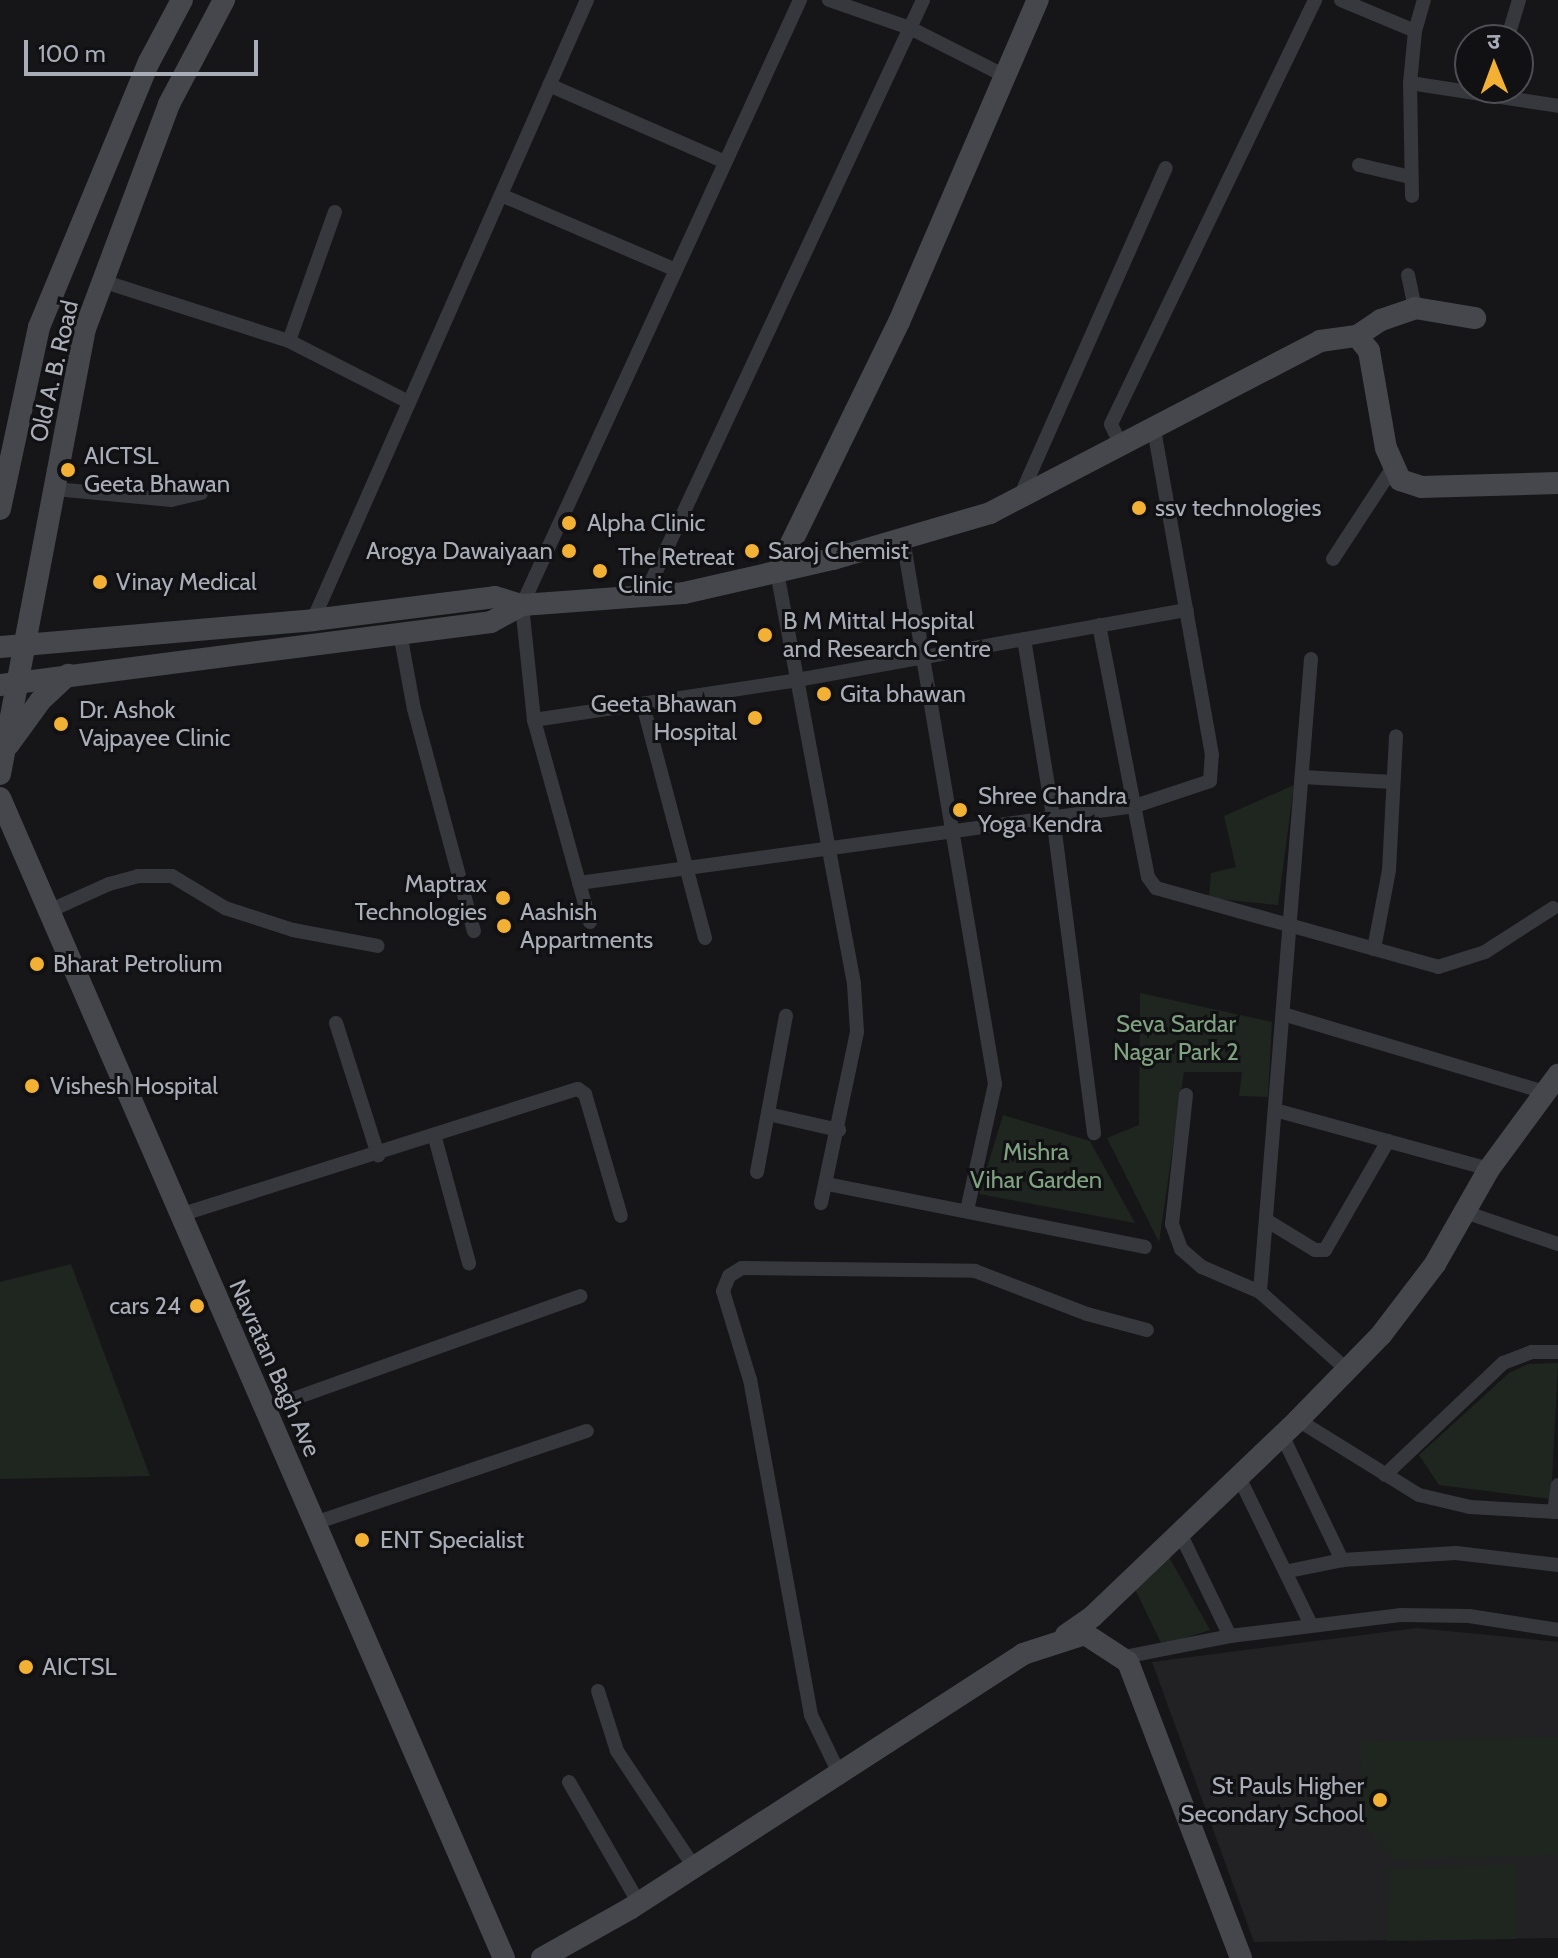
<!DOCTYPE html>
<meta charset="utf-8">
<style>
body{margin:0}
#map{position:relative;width:1558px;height:1958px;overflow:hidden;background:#161618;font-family:Cabin,"Noto Sans Devanagari",sans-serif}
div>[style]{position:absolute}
.built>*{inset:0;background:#222225}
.green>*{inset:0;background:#1e261f}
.street>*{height:14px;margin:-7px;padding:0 7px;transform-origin:7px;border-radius:7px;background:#37383d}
.secondary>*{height:22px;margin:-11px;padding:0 11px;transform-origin:11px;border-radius:11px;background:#45474d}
.dots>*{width:22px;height:22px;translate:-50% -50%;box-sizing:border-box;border:4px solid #111113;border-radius:50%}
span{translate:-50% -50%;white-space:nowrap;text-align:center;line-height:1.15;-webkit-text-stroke:6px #111113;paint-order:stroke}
.street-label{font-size:24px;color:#a8adb8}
.poi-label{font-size:24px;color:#a8adb8}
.left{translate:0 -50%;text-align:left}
.right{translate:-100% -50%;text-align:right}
.park-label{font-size:24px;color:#7fa381}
.north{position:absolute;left:1454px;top:24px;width:80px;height:80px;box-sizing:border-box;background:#111113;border:2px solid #4d4f55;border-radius:50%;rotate:359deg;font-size:22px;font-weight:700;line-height:32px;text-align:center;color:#a8adb8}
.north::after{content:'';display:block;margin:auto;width:28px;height:36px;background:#f2b134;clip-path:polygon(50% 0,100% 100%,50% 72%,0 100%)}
.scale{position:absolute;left:24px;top:40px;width:234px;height:36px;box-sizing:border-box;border:4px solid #a8adb8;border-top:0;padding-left:10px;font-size:24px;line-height:28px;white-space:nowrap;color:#a8adb8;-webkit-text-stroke:6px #111113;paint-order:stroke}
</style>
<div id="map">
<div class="built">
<div style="clip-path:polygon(1417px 1628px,1558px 1642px,1558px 1938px,1254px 1942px,1152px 1662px)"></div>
</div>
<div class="green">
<div style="clip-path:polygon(1294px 785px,1278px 905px,1209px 898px,1211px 873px,1236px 867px,1224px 816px)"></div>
<div style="clip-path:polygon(1140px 993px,1272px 1022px,1268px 1097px,1239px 1096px,1242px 1072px,1184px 1072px,1159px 1242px,1107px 1138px,1139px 1125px)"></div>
<div style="clip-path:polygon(1003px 1115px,1090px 1141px,1135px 1223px,979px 1194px)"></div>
<div style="clip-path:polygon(71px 1264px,150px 1476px,0 1479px,0 1282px)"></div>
<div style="clip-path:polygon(1558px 1363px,1551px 1499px,1439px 1485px,1419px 1455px,1509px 1373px,1528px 1364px)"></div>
<div style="clip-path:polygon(1169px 1557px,1210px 1630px,1162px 1645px,1131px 1581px)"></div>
<div style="clip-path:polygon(1558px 1737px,1558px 1855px,1395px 1860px,1359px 1819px,1361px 1741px)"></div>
<div style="clip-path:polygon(1516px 1864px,1516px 1939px,1387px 1941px,1388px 1869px)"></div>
</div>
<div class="street">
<div style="left:829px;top:0;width:86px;rotate:19.1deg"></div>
<div style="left:910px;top:28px;width:106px;rotate:26.8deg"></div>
<div style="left:1341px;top:0;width:80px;rotate:22.7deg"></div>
<div style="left:1507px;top:40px;width:42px;rotate:-73.3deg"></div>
<div style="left:1410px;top:83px;width:150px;rotate:8.8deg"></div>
<div style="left:549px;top:85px;width:192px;rotate:23.6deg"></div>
<div style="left:1359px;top:165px;width:52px;rotate:13.2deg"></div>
<div style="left:501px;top:195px;width:190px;rotate:23.2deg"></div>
<div style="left:1412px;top:196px;width:113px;rotate:-91deg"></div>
<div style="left:1410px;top:83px;width:52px;rotate:-84.5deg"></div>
<div style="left:1415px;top:31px;width:32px;rotate:-74deg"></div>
<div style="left:1408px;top:275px;width:34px;rotate:78deg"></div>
<div style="left:102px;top:281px;width:196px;rotate:17.8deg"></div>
<div style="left:289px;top:341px;width:132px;rotate:27deg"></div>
<div style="left:289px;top:341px;width:137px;rotate:-70.4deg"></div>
<div style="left:1122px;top:447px;width:25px;rotate:-116deg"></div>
<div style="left:1111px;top:424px;width:471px;rotate:-64.3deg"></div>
<div style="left:55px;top:489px;width:117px;rotate:5.4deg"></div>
<div style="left:171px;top:500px;width:31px;rotate:-13deg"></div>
<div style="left:1019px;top:499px;width:362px;rotate:-66.1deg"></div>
<div style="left:903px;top:539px;width:553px;rotate:80.42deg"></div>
<div style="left:995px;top:1084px;width:129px;rotate:102.5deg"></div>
<div style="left:1333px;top:559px;width:108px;rotate:-56.8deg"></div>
<div style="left:777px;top:572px;width:419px;rotate:79.4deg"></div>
<div style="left:854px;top:984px;width:48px;rotate:86.4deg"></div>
<div style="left:857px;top:1032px;width:175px;rotate:101.9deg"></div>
<div style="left:644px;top:597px;width:659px;rotate:-64.95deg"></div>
<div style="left:313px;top:620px;width:678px;rotate:-66.16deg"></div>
<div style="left:1099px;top:625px;width:257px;rotate:79deg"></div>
<div style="left:1148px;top:877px;width:14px;rotate:54deg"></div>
<div style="left:1156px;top:888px;width:293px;rotate:15.6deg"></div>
<div style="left:1438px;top:967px;width:49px;rotate:-17.7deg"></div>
<div style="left:1485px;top:952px;width:81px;rotate:-32.9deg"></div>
<div style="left:400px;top:633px;width:77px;rotate:79.6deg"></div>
<div style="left:414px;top:709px;width:230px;rotate:74.9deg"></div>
<div style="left:1024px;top:639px;width:180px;rotate:80.7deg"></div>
<div style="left:1053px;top:817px;width:319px;rotate:82.6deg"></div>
<div style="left:1311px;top:659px;width:635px;rotate:94.61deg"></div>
<div style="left:1260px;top:1292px;width:114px;rotate:41.8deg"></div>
<div style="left:643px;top:705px;width:241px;rotate:75.1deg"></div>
<div style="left:534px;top:720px;width:266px;rotate:-8.6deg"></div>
<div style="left:797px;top:680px;width:396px;rotate:-10.2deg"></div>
<div style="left:1302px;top:777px;width:91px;rotate:3.1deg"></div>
<div style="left:579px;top:883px;width:561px;rotate:-7.88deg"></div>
<div style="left:1135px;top:806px;width:79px;rotate:-18.4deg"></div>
<div style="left:1210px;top:781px;width:26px;rotate:-86deg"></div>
<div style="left:1212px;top:755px;width:330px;rotate:-100.1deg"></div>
<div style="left:49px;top:911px;width:66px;rotate:-24.2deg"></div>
<div style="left:109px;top:884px;width:30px;rotate:-15deg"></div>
<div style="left:138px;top:876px;width:34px"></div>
<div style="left:172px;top:876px;width:62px;rotate:31.1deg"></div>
<div style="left:225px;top:908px;width:71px;rotate:17.9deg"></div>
<div style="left:293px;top:930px;width:86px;rotate:10.7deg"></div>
<div style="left:590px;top:922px;width:210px;rotate:-105.5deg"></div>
<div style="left:534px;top:720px;width:116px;rotate:-96deg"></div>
<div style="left:522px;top:605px;width:666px;rotate:-65.32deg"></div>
<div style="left:1374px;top:949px;width:80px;rotate:-79.2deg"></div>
<div style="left:1389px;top:870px;width:134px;rotate:-87deg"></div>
<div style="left:1283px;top:1014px;width:270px;rotate:16.6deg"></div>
<div style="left:336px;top:1023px;width:139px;rotate:72.3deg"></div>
<div style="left:1186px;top:1095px;width:130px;rotate:96.2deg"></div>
<div style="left:1172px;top:1224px;width:27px;rotate:70deg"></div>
<div style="left:1181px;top:1249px;width:28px;rotate:41deg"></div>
<div style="left:1202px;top:1267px;width:63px;rotate:23.3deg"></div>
<div style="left:1275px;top:1110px;width:222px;rotate:15.4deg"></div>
<div style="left:768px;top:1114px;width:73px;rotate:12.7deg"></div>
<div style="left:435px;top:1138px;width:130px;rotate:74.8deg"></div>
<div style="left:757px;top:1172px;width:159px;rotate:-79.5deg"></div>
<div style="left:827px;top:1184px;width:324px;rotate:11.2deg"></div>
<div style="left:1462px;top:1211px;width:102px;rotate:19deg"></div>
<div style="left:180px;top:1215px;width:417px;rotate:-17.6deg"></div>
<div style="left:578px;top:1089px;width:9px;rotate:36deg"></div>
<div style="left:585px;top:1094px;width:127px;rotate:73.6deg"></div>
<div style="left:1266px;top:1220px;width:57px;rotate:31.5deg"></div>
<div style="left:1315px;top:1250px;width:10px"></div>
<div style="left:1325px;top:1250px;width:126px;rotate:-60deg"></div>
<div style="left:265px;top:1409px;width:335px;rotate:-19.7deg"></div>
<div style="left:1298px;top:1420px;width:142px;rotate:31.8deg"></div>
<div style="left:1419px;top:1495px;width:52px;rotate:13.2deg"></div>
<div style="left:1470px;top:1507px;width:88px;rotate:3.3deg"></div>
<div style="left:1282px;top:1435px;width:139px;rotate:64.4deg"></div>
<div style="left:1342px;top:1560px;width:114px;rotate:-3.5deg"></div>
<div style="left:1456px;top:1553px;width:103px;rotate:6.7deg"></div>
<div style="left:1238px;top:1475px;width:167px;rotate:64deg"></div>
<div style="left:1385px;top:1475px;width:163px;rotate:-43.5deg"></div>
<div style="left:1503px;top:1363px;width:31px;rotate:-21deg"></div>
<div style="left:1532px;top:1352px;width:26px"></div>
<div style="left:1554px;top:1512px;width:27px;rotate:-82deg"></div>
<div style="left:315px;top:1523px;width:287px;rotate:-18.7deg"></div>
<div style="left:1179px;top:1531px;width:117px;rotate:64.1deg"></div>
<div style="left:1289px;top:1571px;width:54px;rotate:-11.7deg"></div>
<div style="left:1119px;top:1658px;width:113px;rotate:-11.2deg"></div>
<div style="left:1230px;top:1636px;width:171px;rotate:-7deg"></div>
<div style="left:1400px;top:1615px;width:69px;rotate:0.8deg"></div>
<div style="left:1469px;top:1616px;width:90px;rotate:8.9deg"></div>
<div style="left:598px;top:1691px;width:63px;rotate:72.4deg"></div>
<div style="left:617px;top:1751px;width:139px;rotate:56.4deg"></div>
<div style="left:839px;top:1773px;width:64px;rotate:-115.8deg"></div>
<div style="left:811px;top:1715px;width:341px;rotate:-100.3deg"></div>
<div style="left:750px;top:1380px;width:93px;rotate:-106.9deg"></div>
<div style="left:723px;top:1291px;width:16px;rotate:-68deg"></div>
<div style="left:729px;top:1276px;width:15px;rotate:-32deg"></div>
<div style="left:742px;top:1268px;width:233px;rotate:0.7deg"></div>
<div style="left:975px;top:1271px;width:120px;rotate:21deg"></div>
<div style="left:1087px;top:1314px;width:62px;rotate:14.9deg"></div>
<div style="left:569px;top:1782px;width:140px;rotate:60deg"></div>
</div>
<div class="secondary">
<div style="left:1357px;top:336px;width:19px;rotate:51deg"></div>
<div style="left:1369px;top:351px;width:98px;rotate:80.1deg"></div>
<div style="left:1386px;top:448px;width:35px;rotate:66deg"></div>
<div style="left:1400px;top:480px;width:22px;rotate:18deg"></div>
<div style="left:1421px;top:487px;width:137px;rotate:-1.7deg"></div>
<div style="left:0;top:509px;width:186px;rotate:-77.9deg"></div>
<div style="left:39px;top:327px;width:287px;rotate:-67.5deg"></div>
<div style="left:149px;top:62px;width:70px;rotate:-62deg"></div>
<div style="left:777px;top:572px;width:278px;rotate:-64deg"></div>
<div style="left:899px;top:322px;width:351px;rotate:-66.7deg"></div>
<div style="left:0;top:647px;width:314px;rotate:-4.9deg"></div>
<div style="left:313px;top:620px;width:183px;rotate:-7.2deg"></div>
<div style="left:495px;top:597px;width:28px;rotate:17deg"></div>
<div style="left:522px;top:605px;width:162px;rotate:-4.2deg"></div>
<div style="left:684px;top:593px;width:153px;rotate:-12.9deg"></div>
<div style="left:833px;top:559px;width:164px;rotate:-16.3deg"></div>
<div style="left:990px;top:513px;width:372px;rotate:-27.5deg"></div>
<div style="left:1320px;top:341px;width:37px;rotate:-8deg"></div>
<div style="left:1357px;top:336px;width:29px;rotate:-34deg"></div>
<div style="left:1381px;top:320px;width:36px;rotate:-19deg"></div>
<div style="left:1415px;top:308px;width:61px;rotate:9.5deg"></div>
<div style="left:0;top:685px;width:495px;rotate:-7.3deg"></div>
<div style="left:491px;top:622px;width:35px;rotate:-29deg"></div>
<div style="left:9px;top:744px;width:54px;rotate:-54deg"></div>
<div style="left:41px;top:700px;width:37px;rotate:-43deg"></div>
<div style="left:0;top:774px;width:453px;rotate:-79.2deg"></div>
<div style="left:85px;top:329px;width:240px;rotate:-69.5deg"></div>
<div style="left:169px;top:104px;width:118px;rotate:-62.1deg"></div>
<div style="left:0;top:798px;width:1265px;rotate:66.52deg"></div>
<div style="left:1066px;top:1635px;width:32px;rotate:-35deg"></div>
<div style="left:1092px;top:1617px;width:285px;rotate:-43.7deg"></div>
<div style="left:1298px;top:1420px;width:119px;rotate:-45.7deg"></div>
<div style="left:1381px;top:1335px;width:89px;rotate:-52.7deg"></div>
<div style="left:1435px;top:1264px;width:109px;rotate:-60.4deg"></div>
<div style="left:1489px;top:1169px;width:117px;rotate:-53.7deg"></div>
<div style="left:542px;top:1958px;width:102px;rotate:-29.3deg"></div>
<div style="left:631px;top:1908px;width:467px;rotate:-32.9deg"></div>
<div style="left:1023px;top:1654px;width:65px;rotate:-17.9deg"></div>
<div style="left:1085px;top:1634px;width:51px;rotate:33.1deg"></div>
<div style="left:1128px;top:1662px;width:317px;rotate:69.1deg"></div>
</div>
<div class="dots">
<div style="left:68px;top:470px;background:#f2b134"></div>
<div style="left:1139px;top:508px;background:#f2b134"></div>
<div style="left:569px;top:523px;background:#f2b134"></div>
<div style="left:569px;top:551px;background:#f2b134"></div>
<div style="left:752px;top:551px;background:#f2b134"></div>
<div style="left:600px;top:571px;background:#f2b134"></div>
<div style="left:100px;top:582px;background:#f2b134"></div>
<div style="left:765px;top:635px;background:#f2b134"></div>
<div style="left:824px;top:694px;background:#f2b134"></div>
<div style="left:755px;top:718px;background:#f2b134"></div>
<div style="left:61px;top:724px;background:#f2b134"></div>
<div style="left:960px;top:810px;background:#f2b134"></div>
<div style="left:503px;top:898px;background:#f2b134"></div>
<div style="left:504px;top:926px;background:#f2b134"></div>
<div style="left:37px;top:964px;background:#f2b134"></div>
<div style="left:32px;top:1086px;background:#f2b134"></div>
<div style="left:197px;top:1306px;background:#f2b134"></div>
<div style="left:362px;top:1540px;background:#f2b134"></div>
<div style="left:26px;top:1667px;background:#f2b134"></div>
<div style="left:1380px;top:1800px;background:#f2b134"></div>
</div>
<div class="street-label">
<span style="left:54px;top:371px;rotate:-77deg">Old A. B. Road</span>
<span style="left:275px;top:1368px;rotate:66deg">Navratan Bagh Ave</span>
</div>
<div class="poi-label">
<span class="left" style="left:84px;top:470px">AICTSL<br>Geeta Bhawan</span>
<span class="left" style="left:1155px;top:508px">ssv technologies</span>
<span class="left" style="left:587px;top:523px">Alpha Clinic</span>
<span class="right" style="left:553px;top:551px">Arogya Dawaiyaan</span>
<span class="left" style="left:768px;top:551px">Saroj Chemist</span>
<span class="left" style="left:618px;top:571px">The Retreat<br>Clinic</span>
<span class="left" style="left:116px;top:582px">Vinay Medical</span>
<span class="left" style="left:783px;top:635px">B M Mittal Hospital<br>and Research Centre</span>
<span class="left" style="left:840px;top:694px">Gita bhawan</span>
<span class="right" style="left:737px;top:718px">Geeta Bhawan<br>Hospital</span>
<span class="left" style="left:79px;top:724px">Dr. Ashok<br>Vajpayee Clinic</span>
<span class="left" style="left:978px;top:810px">Shree Chandra<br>Yoga Kendra</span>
<span class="right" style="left:487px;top:898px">Maptrax<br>Technologies</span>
<span class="left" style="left:520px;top:926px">Aashish<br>Appartments</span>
<span class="left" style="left:53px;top:964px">Bharat Petrolium</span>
<span class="left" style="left:50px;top:1086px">Vishesh Hospital</span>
<span class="right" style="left:181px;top:1306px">cars 24</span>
<span class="left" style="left:380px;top:1540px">ENT Specialist</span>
<span class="left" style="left:42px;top:1667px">AICTSL</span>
<span class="right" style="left:1364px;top:1800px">St Pauls Higher<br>Secondary School</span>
</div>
<div class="park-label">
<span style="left:1176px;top:1038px">Seva Sardar<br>Nagar Park 2</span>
<span style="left:1036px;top:1166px">Mishra<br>Vihar Garden</span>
</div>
<div class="north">उ</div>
<div class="scale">100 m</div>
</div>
